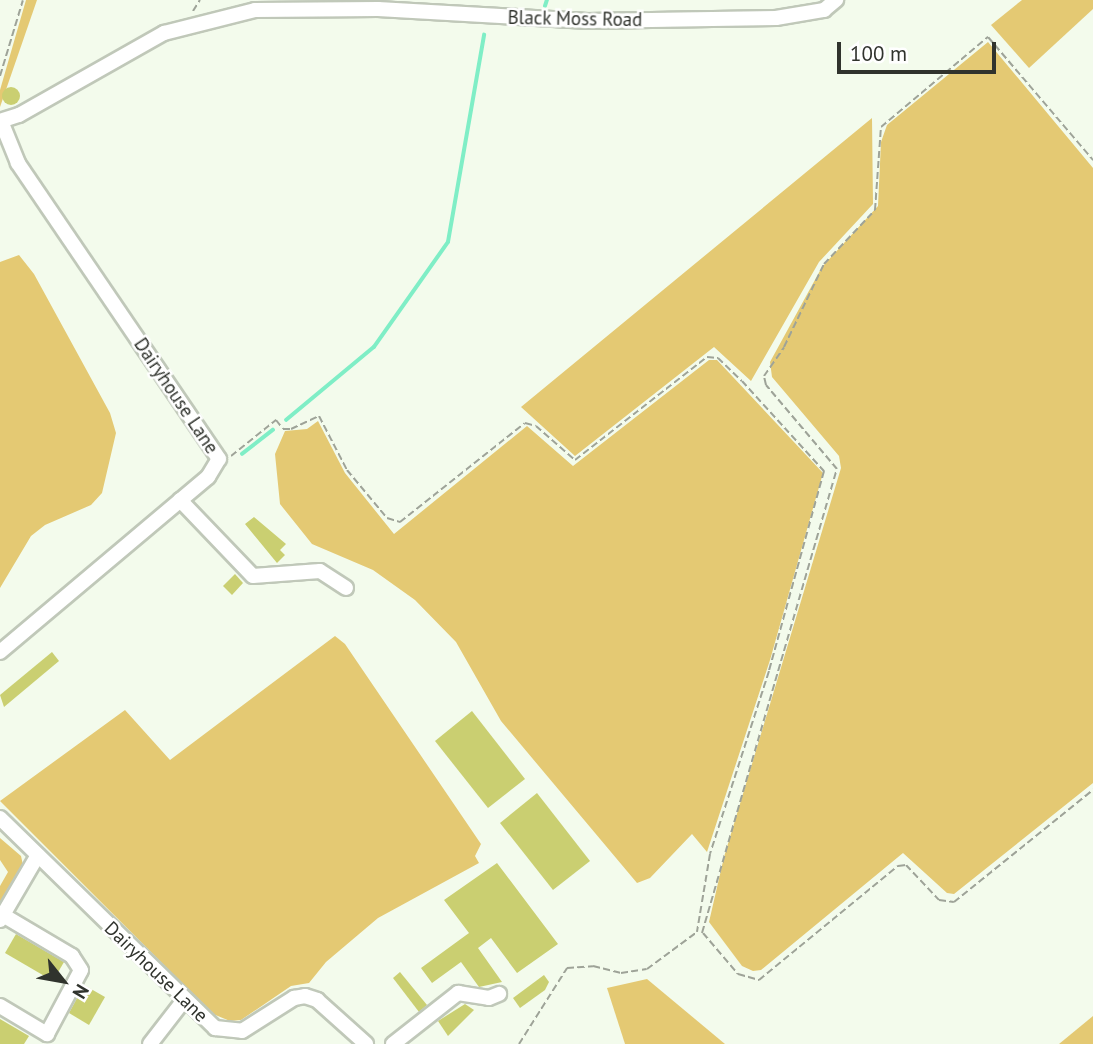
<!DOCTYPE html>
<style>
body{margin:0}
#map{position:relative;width:1093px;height:1044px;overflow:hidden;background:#f3fbec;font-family:"PT Sans",sans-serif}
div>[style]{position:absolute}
.green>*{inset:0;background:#e4c973}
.stream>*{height:3.5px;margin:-1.75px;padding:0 1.75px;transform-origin:1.75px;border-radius:1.75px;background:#7feec6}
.building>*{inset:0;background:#cacf71}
.round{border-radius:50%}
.path>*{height:2px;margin-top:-1px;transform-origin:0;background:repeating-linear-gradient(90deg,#9ea398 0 7px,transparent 0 10.5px)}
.roads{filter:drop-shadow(2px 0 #c0c8b9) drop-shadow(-2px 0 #c0c8b9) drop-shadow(0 2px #c0c8b9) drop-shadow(0 -2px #c0c8b9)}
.minor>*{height:14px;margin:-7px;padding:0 7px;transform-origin:7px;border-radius:7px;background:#fff}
span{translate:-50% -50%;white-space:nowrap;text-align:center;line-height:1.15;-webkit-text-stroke:5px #fff;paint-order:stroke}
.street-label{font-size:19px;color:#30332d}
.north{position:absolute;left:28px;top:946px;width:70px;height:70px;-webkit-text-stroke:5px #fff;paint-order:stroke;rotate:121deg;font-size:19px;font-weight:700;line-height:28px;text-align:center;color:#30332d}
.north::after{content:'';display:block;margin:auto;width:24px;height:32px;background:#30332d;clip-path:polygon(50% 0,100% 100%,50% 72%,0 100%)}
.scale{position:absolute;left:837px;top:42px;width:159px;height:32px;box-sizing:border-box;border:4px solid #30332d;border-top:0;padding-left:9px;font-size:21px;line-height:24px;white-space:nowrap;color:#30332d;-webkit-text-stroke:5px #fff;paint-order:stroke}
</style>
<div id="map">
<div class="green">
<div style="clip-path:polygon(26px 0,37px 0,0 107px,0 90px)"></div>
<div style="clip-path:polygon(1022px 0,1093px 0,1093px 9px,1029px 68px,991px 25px)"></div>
<div style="clip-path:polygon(988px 42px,1093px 168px,1093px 783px,954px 894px,947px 893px,903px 853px,761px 970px,753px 971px,742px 966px,709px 922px,724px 857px,841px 468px,839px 456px,772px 377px,770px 362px,822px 267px,878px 206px,881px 142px,887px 125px)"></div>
<div style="clip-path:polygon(872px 118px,873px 204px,819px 262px,751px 381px,714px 347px,575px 456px,521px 407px)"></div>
<div style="clip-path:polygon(19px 255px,34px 274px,110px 413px,116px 433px,102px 493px,91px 505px,45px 525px,31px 536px,0 588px,0 262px)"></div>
<div style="clip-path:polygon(709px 360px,717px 360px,823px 473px,770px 660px,707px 852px,692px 834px,650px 878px,637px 883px,501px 721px,456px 642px,415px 600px,373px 570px,312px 544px,280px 504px,275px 454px,285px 431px,307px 429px,318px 421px,345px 473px,394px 534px,527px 426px,573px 466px)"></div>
<div style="clip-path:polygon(335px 636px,345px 644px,481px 844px,475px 856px,479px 863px,378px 918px,326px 962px,309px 983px,291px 986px,241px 1020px,230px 1021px,213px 1014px,0 801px,125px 710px,170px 760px)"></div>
<div style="clip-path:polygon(0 838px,21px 856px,23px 865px,0 905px,0 886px,8px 872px,0 860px)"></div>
<div style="clip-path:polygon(647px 979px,725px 1044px,625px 1044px,607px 988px)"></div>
<div style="clip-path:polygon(1093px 1016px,1093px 1044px,1059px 1044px)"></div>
</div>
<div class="stream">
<div style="left:545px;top:6px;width:6px;rotate:-72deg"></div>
<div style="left:286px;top:420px;width:114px;rotate:-39.7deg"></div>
<div style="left:374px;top:347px;width:128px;rotate:-54.8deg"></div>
<div style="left:448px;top:242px;width:210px;rotate:-80.1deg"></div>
<div style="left:242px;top:454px;width:39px;rotate:-38deg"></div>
</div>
<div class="building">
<div class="round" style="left:2px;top:87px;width:18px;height:18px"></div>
<div style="clip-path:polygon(254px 517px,286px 544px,280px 550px,285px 555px,277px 563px,245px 524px)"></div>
<div style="clip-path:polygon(235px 574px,243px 583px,232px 595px,223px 586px)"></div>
<div style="clip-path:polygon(52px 652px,59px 661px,4px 707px,0 695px)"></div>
<div style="clip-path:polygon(472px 711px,525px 779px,488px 808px,435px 741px)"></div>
<div style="clip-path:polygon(537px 793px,590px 861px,553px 890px,500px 823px)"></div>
<div style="clip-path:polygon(497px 863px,558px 944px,517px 973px,491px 938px,478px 948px,502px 982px,479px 987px,461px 962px,432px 983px,421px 968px,469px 933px,444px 900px)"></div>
<div style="clip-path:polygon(16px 934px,64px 962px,53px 981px,5px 953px)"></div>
<div style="clip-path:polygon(400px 972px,427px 1005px,419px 1012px,393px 978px)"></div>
<div style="clip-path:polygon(544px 975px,549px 982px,545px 990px,520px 1008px,513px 998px)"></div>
<div style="clip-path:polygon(84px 985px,105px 997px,89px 1025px,69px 1013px)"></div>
<div style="clip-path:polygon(465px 1004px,474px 1010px,448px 1036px,438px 1021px)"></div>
<div style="clip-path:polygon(0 1019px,29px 1036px,24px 1044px,0 1044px)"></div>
</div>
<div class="path">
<div style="left:193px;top:11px;width:13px;rotate:-58deg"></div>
<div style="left:0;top:76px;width:79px;rotate:-73.2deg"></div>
<div style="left:231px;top:456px;width:58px;rotate:-38.7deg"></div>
<div style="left:276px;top:420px;width:11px;rotate:52deg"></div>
<div style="left:283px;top:429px;width:8px"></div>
<div style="left:291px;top:429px;width:31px;rotate:-25deg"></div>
<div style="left:319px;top:416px;width:61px;rotate:62.6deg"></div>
<div style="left:347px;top:470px;width:62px;rotate:50.2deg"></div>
<div style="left:387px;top:518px;width:14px;rotate:17deg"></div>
<div style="left:400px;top:522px;width:159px;rotate:-38.4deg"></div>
<div style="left:525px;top:423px;width:11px;rotate:15deg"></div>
<div style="left:536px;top:426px;width:52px;rotate:41.1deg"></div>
<div style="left:575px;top:460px;width:167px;rotate:-38deg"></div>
<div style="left:707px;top:357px;width:11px;rotate:5deg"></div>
<div style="left:718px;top:358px;width:33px;rotate:44deg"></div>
<div style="left:742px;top:381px;width:122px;rotate:47.7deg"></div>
<div style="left:824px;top:471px;width:207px;rotate:105.4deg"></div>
<div style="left:769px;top:671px;width:192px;rotate:107.9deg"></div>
<div style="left:710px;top:854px;width:79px;rotate:99.5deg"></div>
<div style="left:702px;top:933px;width:483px;rotate:-73.8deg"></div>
<div style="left:837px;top:469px;width:110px;rotate:-130.2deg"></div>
<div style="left:766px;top:385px;width:9px;rotate:-103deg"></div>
<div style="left:764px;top:376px;width:35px;rotate:-55deg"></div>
<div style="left:784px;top:347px;width:92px;rotate:-64.3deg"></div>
<div style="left:824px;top:264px;width:74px;rotate:-46.6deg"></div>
<div style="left:875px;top:210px;width:83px;rotate:-85.9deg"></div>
<div style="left:881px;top:127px;width:140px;rotate:-40.1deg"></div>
<div style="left:988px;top:37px;width:162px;rotate:49.5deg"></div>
<div style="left:703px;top:933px;width:54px;rotate:49.5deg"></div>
<div style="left:738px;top:974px;width:22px;rotate:16deg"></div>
<div style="left:759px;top:980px;width:180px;rotate:-39.4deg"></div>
<div style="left:898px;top:866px;width:8px;rotate:-7deg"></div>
<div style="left:906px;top:865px;width:48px;rotate:46.7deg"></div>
<div style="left:939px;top:900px;width:15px;rotate:8deg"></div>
<div style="left:954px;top:902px;width:179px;rotate:-38.9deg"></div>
<div style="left:519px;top:1044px;width:90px;rotate:-57.7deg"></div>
<div style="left:567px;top:968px;width:26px;rotate:-4deg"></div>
<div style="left:593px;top:966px;width:29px;rotate:14deg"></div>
<div style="left:621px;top:973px;width:26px;rotate:-9deg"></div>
<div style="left:647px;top:969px;width:62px;rotate:-36.5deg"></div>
</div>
<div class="roads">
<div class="minor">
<div style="left:0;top:121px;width:20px;rotate:-18deg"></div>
<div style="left:19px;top:115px;width:167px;rotate:-29.5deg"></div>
<div style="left:164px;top:33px;width:94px;rotate:-14.2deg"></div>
<div style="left:255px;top:10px;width:123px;rotate:-0.5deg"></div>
<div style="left:378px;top:9px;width:210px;rotate:3.3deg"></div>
<div style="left:588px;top:21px;width:188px;rotate:-0.9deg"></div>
<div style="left:776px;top:18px;width:49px;rotate:-9.5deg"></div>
<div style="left:824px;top:10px;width:16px;rotate:-40deg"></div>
<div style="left:180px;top:500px;width:105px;rotate:46.2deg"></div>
<div style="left:253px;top:576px;width:67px;rotate:-4.3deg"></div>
<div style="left:320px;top:571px;width:31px;rotate:33deg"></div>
<div style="left:0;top:652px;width:272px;rotate:-40.1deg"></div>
<div style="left:208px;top:477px;width:21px;rotate:-59deg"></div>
<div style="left:219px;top:459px;width:358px;rotate:-124.2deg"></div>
<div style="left:18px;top:163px;width:45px;rotate:-112deg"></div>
<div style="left:0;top:818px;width:301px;rotate:44.3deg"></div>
<div style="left:215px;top:1028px;width:27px;rotate:6deg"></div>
<div style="left:242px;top:1031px;width:62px;rotate:-32.4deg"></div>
<div style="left:294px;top:998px;width:11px;rotate:-10deg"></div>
<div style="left:305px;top:996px;width:13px;rotate:18deg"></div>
<div style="left:317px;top:1000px;width:66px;rotate:41.9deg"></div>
<div style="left:0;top:920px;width:75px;rotate:-59.7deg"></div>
<div style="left:0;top:1006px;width:55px;rotate:30.8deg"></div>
<div style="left:47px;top:1034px;width:72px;rotate:-62deg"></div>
<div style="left:81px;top:970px;width:17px;rotate:-123deg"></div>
<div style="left:72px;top:956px;width:80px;rotate:-149.3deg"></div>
<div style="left:150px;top:1044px;width:56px;rotate:-52.3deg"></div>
<div style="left:393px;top:1044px;width:83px;rotate:-38.1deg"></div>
<div style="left:458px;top:993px;width:31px;rotate:9deg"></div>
<div style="left:489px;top:998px;width:11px;rotate:-22deg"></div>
</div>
</div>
<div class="street-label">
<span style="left:575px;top:19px;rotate:1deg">Black Moss Road</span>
<span style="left:176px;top:396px;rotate:56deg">Dairyhouse Lane</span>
<span style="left:156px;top:972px;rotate:44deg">Dairyhouse Lane</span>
</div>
<div class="north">N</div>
<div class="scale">100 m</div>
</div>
